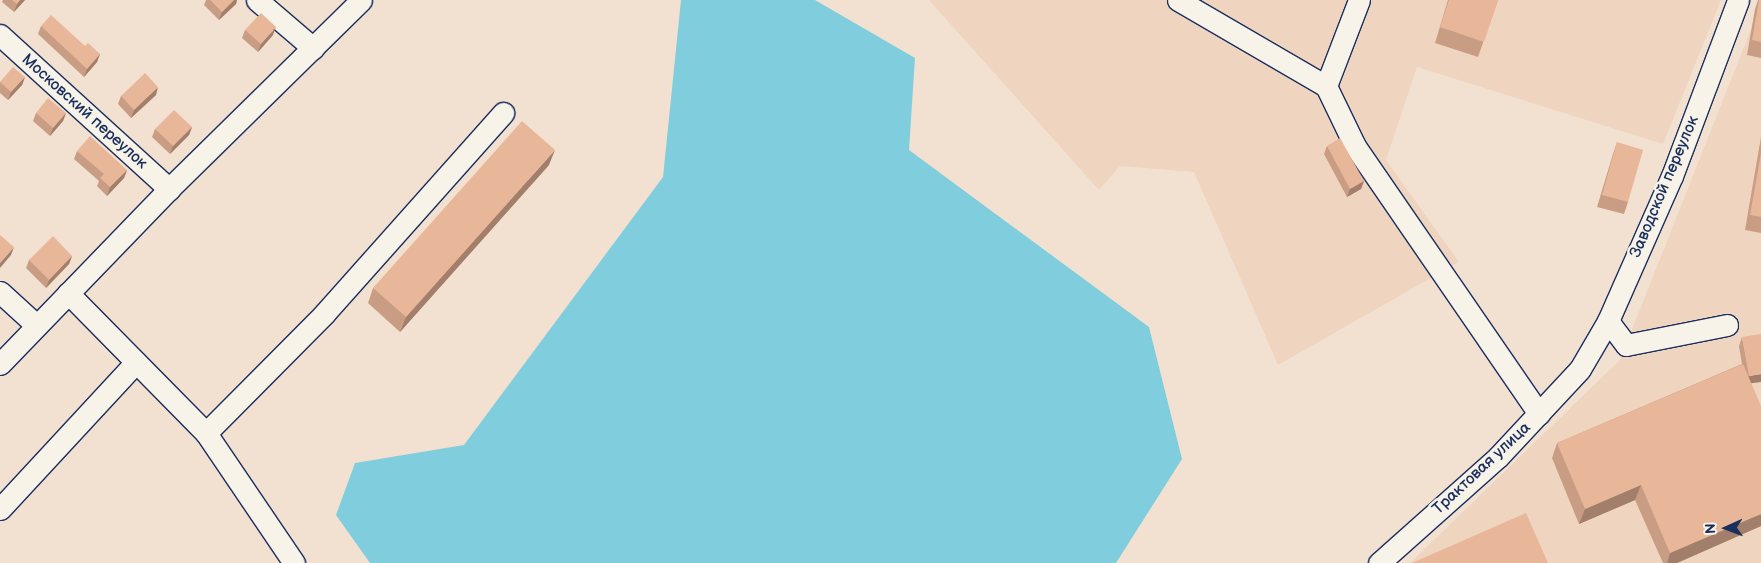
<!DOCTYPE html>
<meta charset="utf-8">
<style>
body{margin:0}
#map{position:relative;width:1761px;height:563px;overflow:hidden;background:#f2e1d0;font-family:"Balsamiq Sans",sans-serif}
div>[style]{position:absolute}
.built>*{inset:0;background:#efd4c0}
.water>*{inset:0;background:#80cedd}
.roads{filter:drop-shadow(1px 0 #1b2f5e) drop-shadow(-1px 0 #1b2f5e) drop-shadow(0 1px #1b2f5e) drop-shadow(0 -1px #1b2f5e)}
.minor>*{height:21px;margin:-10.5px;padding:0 10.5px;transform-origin:10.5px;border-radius:10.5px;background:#f7f3e8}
.wall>*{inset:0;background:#c89d84}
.shaded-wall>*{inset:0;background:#a27f6b}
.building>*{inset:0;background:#e8b699}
span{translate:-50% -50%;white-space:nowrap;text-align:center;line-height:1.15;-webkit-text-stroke:5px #f7f3e8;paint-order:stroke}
.street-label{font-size:16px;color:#1b2f5e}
.north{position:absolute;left:1701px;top:503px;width:50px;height:50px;-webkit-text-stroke:4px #f7f3e8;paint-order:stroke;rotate:268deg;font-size:14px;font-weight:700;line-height:20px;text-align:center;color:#1b2f5e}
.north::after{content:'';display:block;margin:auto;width:18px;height:22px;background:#1b2f5e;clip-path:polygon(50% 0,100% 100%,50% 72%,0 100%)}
</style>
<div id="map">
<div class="built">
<div style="clip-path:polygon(929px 0,1721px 0,1663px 144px,1417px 67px,1386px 160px,1459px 262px,1278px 365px,1194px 172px,1120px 166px,1099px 190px)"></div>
<div style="clip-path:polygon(1761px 4px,1761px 563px,1410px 563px,1620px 360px)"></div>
</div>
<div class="water">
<div style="clip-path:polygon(681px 0,815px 0,915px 58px,909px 150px,1149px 327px,1182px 459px,1116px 563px,370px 563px,336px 515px,355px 463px,464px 445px,663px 177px)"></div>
</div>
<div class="roads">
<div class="minor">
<div style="left:257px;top:0;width:74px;rotate:40.6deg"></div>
<div style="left:1178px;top:0;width:171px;rotate:30.2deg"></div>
<div style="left:1359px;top:0;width:92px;rotate:111deg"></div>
<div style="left:1326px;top:86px;width:67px;rotate:64.2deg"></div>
<div style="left:1355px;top:146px;width:325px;rotate:55.5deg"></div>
<div style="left:0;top:35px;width:229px;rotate:42.3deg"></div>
<div style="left:0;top:292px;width:49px;rotate:42.5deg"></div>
<div style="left:68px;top:293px;width:197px;rotate:45.4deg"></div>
<div style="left:206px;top:433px;width:169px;rotate:-45.2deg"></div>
<div style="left:325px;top:313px;width:268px;rotate:-48.3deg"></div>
<div style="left:1608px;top:321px;width:30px;rotate:53deg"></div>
<div style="left:1626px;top:345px;width:103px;rotate:-11.2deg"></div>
<div style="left:0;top:364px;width:243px;rotate:-46deg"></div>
<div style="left:169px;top:189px;width:269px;rotate:-44.5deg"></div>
<div style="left:206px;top:433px;width:157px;rotate:55.9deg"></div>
<div style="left:0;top:509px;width:200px;rotate:-47.2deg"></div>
<div style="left:1379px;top:563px;width:159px;rotate:-41.7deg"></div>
<div style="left:1498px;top:457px;width:120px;rotate:-47deg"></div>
<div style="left:1580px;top:369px;width:56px;rotate:-59.7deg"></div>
<div style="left:1608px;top:321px;width:158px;rotate:-66.2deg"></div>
<div style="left:1672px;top:176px;width:188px;rotate:-69.4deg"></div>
</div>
</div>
<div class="wall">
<div style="clip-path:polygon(3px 0,25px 0,14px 12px,2px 2px)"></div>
<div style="clip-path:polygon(206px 0,237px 0,236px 4px,219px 20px,204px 5px)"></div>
<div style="clip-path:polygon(1448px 0,1498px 0,1478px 57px,1435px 43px)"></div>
<div style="clip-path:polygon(1758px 0,1761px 0,1761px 58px,1747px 55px,1755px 9px)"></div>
<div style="clip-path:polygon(41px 26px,100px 54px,97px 62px,84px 77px,38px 34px)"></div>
<div style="clip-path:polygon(245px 30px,273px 35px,258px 52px,242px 38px)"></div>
<div style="clip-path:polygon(25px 77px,22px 85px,8px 100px,0 93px,0 82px)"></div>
<div style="clip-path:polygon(156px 95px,131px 118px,118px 104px,121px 96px)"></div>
<div style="clip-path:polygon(36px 113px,66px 113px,63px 121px,50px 136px,33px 121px)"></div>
<div style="clip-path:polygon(192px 127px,189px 135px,170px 154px,152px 137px,155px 129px)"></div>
<div style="clip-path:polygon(1761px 137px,1761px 233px,1745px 230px)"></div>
<div style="clip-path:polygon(1617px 142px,1628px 202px,1624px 214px,1597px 207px,1613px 154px)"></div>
<div style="clip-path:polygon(1327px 146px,1364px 181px,1361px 189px,1347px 197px,1324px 154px)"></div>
<div style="clip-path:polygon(77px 151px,127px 170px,124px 178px,107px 196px,97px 186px,99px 181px,74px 159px)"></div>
<div style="clip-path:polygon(549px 165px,400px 332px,368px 303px,373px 288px)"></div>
<div style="clip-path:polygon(72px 256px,69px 264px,46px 288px,26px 268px,29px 260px)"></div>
<div style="clip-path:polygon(1742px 337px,1751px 383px,1761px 526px,1677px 563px,1663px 563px,1635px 500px,1579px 524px,1552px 458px,1557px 443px,1742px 364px,1739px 346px)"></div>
</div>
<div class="shaded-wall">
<div style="clip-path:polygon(20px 0,25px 0,14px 12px,17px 4px)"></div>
<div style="clip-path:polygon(234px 0,237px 0,236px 4px,219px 20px,222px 12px)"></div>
<div style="clip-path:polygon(276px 27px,273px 35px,258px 52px,261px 44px)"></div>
<div style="clip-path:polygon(100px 54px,97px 62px,84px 77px,87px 69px)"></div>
<div style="clip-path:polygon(25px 77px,22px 85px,8px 100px,11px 92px)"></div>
<div style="clip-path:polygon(158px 87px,156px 95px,131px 118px,134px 110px)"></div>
<div style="clip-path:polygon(66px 113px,63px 121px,50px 136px,53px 128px)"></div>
<div style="clip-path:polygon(192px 127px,189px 135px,170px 154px,173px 146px)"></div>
<div style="clip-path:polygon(555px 150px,549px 165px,400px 332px,406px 317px)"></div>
<div style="clip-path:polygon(127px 170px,124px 178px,107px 196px,110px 187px)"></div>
<div style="clip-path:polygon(1364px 181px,1361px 189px,1347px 197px,1350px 189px)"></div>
<div style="clip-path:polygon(14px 247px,11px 255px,0 268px,0 263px)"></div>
<div style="clip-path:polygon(72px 256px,69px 264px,46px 288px,49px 280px)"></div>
<div style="clip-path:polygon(1761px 374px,1761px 382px,1746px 384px,1749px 376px)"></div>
<div style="clip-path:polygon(1641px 485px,1635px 500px,1579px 524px,1585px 509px)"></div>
<div style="clip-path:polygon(1761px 514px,1761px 526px,1677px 563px,1667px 563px,1670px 553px)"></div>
</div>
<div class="building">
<div style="clip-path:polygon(12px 0,20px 0,17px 4px)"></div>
<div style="clip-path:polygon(210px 0,234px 0,222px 12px)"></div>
<div style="clip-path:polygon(1449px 0,1498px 0,1484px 42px,1440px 27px)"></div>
<div style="clip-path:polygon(1759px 0,1761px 0,1761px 42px,1752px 40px)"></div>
<div style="clip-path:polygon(261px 13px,276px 27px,261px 44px,245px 30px)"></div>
<div style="clip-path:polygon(51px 15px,85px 46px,88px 43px,100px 54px,87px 69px,41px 26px)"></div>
<div style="clip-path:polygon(13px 67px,25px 77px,11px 92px,0 82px)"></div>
<div style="clip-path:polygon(145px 73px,158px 87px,134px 110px,121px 96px)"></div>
<div style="clip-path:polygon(48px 98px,66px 113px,53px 128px,36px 113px)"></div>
<div style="clip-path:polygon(174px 110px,192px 127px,173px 146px,155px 129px)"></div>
<div style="clip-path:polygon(522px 121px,555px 150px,406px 317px,373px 288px)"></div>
<div style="clip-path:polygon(90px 136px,127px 170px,110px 187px,100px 178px,104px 174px,77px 151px)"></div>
<div style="clip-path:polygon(1340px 138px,1364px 181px,1350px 189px,1327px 146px)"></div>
<div style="clip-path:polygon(1617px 142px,1643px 150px,1628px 202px,1602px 195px)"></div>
<div style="clip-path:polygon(1761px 153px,1761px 217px,1750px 215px)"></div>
<div style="clip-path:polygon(0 235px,14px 247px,0 263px)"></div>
<div style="clip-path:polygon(53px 236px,72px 256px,49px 280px,29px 260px)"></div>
<div style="clip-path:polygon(1761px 334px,1761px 374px,1749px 376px,1742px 337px)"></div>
<div style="clip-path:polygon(1743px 364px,1761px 406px,1761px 514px,1670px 553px,1641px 485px,1585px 509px,1557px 443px)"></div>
<div style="clip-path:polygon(1526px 513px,1548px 563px,1412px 563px)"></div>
</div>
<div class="street-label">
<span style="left:84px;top:112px;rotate:42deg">Московский переулок</span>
<span style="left:1665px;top:187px;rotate:-67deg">Заводской переулок</span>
<span style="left:1482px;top:469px;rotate:-43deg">Трактовая улица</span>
</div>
<div class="north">N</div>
</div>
